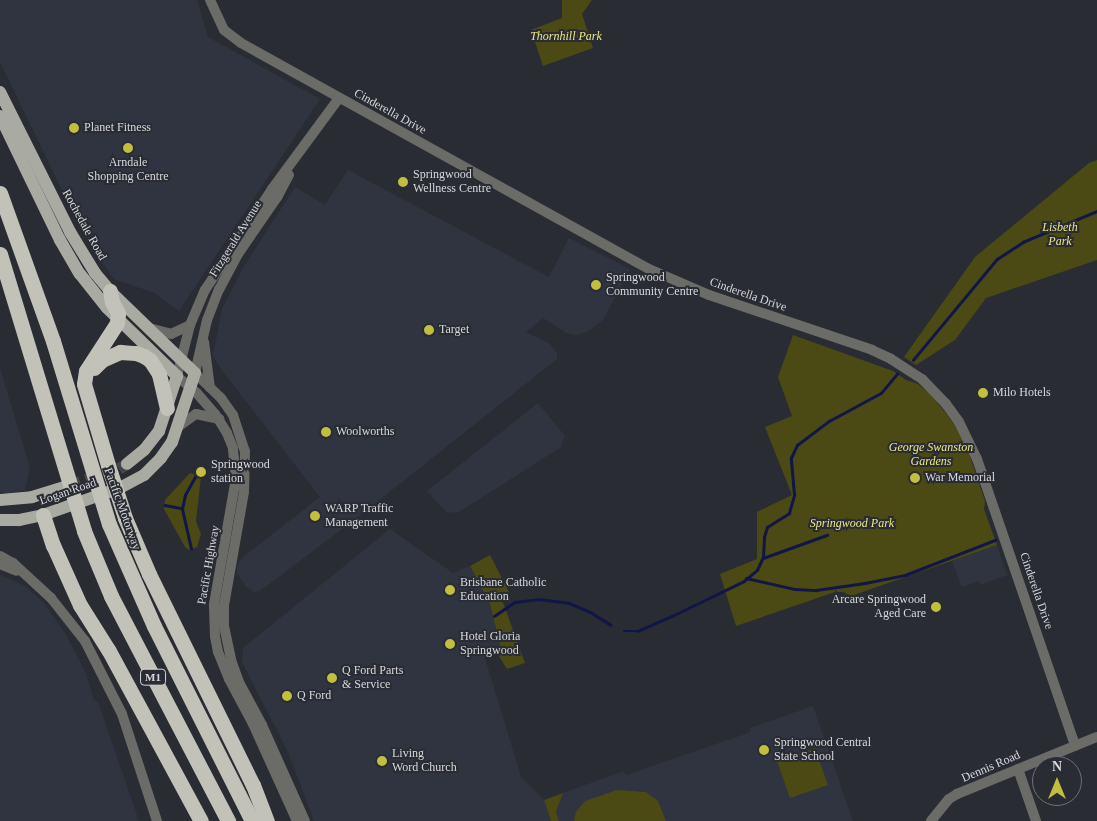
<!DOCTYPE html>
<style>
body{margin:0}
#map{position:relative;width:1097px;height:821px;overflow:hidden;background:#2a2c33;font-family:Georgia,serif}
div>[style]{position:absolute}
.built>*{inset:0;background:#303441}
.green>*{inset:0;background:#4b4914}
.stream>*{height:2.5px;margin:-1.25px;padding:0 1.25px;transform-origin:1.25px;border-radius:1.25px;background:#111648}
.major-tunnel>*{height:12px;margin-top:-6px;transform-origin:0;background:repeating-linear-gradient(90deg,#44464c 0 12px,transparent 0 18px)}
.minor>*{height:10px;margin:-5px;padding:0 5px;transform-origin:5px;border-radius:5px;background:#6b6b67}
.major>*{height:12px;margin:-6px;padding:0 6px;transform-origin:6px;border-radius:6px;background:#a9aaa1}
.highway>*{height:15px;margin:-7.5px;padding:0 7.5px;transform-origin:7.5px;border-radius:7.5px;background:#c2c2b8}
.dots>*{width:14px;height:14px;translate:-50% -50%;box-sizing:border-box;border:2px solid #2a2c33;border-radius:50%}
span{translate:-50% -50%;white-space:nowrap;text-align:center;line-height:1.15;-webkit-text-stroke:4px #2a2c33;paint-order:stroke}
.shield-label span{padding:1px 4px;background:#2a2c33;border:1px solid;border-radius:4px;-webkit-text-stroke-width:0}
.shield-label{font-size:11px;color:#d6d8dd;font-weight:700}
.park-label{font-size:12px;color:#ebe985;font-style:italic}
.street-label{font-size:12px;color:#d6d8dd}
.poi-label{font-size:12px;color:#d6d8dd}
.left{translate:0 -50%;text-align:left}
.right{translate:-100% -50%;text-align:right}
.north{position:absolute;left:1032px;top:756px;width:50px;height:50px;box-sizing:border-box;background:#2a2c33;border:1px solid #6f7177;border-radius:50%;rotate:0deg;font-size:14px;font-weight:700;line-height:20px;text-align:center;color:#d6d8dd}
.north::after{content:'';display:block;margin:auto;width:18px;height:22px;background:#c1be40;clip-path:polygon(50% 0,100% 100%,50% 72%,0 100%)}
</style>
<div id="map">
<div class="built">
<div style="clip-path:polygon(0 0,197px 0,208px 37px,320px 99px,179px 311px,155px 293px,114px 279px,85px 237px,0 62px)"></div>
<div style="clip-path:polygon(348px 170px,549px 277px,569px 238px,630px 269px,603px 320px,588px 331px,577px 335px,566px 333px,543px 318px,526px 332px,550px 344px,557px 353px,557px 359px,358px 517px,260px 591px,254px 592px,246px 587px,237px 573px,237px 566px,243px 557px,320px 497px,221px 369px,213px 356px,222px 309px,243px 268px,295px 187px,325px 205px)"></div>
<div style="clip-path:polygon(0 368px,30px 468px,25px 490px,7px 493px,0 492px)"></div>
<div style="clip-path:polygon(538px 403px,565px 436px,560px 448px,457px 513px,446px 512px,427px 491px)"></div>
<div style="clip-path:polygon(390px 529px,453px 573px,470px 566px,490px 604px,501px 649px,485px 658px,521px 777px,544px 800px,551px 821px,314px 821px,288px 752px,242px 662px,243px 648px)"></div>
<div style="clip-path:polygon(997px 545px,1007px 575px,980px 585px,979px 581px,962px 587px,952px 561px)"></div>
<div style="clip-path:polygon(0 575px,25px 586px,44px 603px,65px 633px,85px 671px,94px 700px,98px 702px,139px 821px,0 821px)"></div>
<div style="clip-path:polygon(813px 706px,853px 821px,559px 821px,556px 812px,563px 793px,624px 771px,626px 775px,751px 732px,750px 728px)"></div>
</div>
<div class="green">
<div style="clip-path:polygon(562px 0,592px 0,582px 14px,593px 48px,543px 66px,531px 30px,562px 18px)"></div>
<div style="clip-path:polygon(1097px 160px,1097px 260px,986px 298px,955px 340px,916px 365px,904px 357px,975px 257px,1089px 163px)"></div>
<div style="clip-path:polygon(793px 335px,893px 371px,906px 380px,918px 384px,932px 396px,956px 426px,966px 445px,985px 501px,984px 509px,997px 545px,851px 596px,843px 592px,835px 592px,736px 626px,720px 574px,757px 559px,757px 512px,792px 495px,765px 427px,792px 416px,778px 377px)"></div>
<div style="clip-path:polygon(190px 473px,201px 477px,196px 521px,201px 534px,197px 547px,189px 550px,185px 547px,164px 509px,165px 500px)"></div>
<div style="clip-path:polygon(490px 555px,509px 592px,501px 597px,525px 663px,507px 669px,497px 653px,501px 649px,490px 604px,470px 566px)"></div>
<div style="clip-path:polygon(815px 748px,828px 785px,790px 798px,777px 761px)"></div>
<div style="clip-path:polygon(617px 790px,646px 792px,658px 801px,666px 821px,574px 821px,576px 812px,585px 801px)"></div>
<div style="clip-path:polygon(563px 793px,556px 812px,559px 821px,551px 821px,544px 800px)"></div>
</div>
<div class="stream">
<div style="left:913px;top:360px;width:131px;rotate:-50.3deg"></div>
<div style="left:997px;top:259px;width:31px;rotate:-33deg"></div>
<div style="left:1023px;top:242px;width:80px;rotate:-22.7deg"></div>
<div style="left:165px;top:505px;width:16px;rotate:11deg"></div>
<div style="left:191px;top:549px;width:41px;rotate:-102.7deg"></div>
<div style="left:182px;top:509px;width:14px;rotate:-78deg"></div>
<div style="left:185px;top:495px;width:23px;rotate:-61deg"></div>
<div style="left:763px;top:558px;width:68px;rotate:-19.8deg"></div>
<div style="left:746px;top:578px;width:50px;rotate:12.7deg"></div>
<div style="left:795px;top:589px;width:21px;rotate:3deg"></div>
<div style="left:816px;top:590px;width:49px;rotate:-8.1deg"></div>
<div style="left:865px;top:583px;width:41px;rotate:-11.3deg"></div>
<div style="left:905px;top:575px;width:97px;rotate:-21.3deg"></div>
<div style="left:494px;top:616px;width:25px;rotate:-34deg"></div>
<div style="left:515px;top:602px;width:23px;rotate:-7deg"></div>
<div style="left:538px;top:599px;width:31px;rotate:7deg"></div>
<div style="left:569px;top:603px;width:25px;rotate:23deg"></div>
<div style="left:592px;top:613px;width:22px;rotate:32deg"></div>
<div style="left:624px;top:631px;width:14px"></div>
<div style="left:638px;top:631px;width:37px;rotate:-24deg"></div>
<div style="left:672px;top:616px;width:80px;rotate:-25.9deg"></div>
<div style="left:744px;top:581px;width:17px;rotate:-40deg"></div>
<div style="left:757px;top:570px;width:14px;rotate:-65deg"></div>
<div style="left:763px;top:557px;width:20px;rotate:-87deg"></div>
<div style="left:764px;top:537px;width:10px;rotate:-73deg"></div>
<div style="left:767px;top:527px;width:26px;rotate:-32deg"></div>
<div style="left:789px;top:513px;width:19px;rotate:-74deg"></div>
<div style="left:794px;top:495px;width:37px;rotate:-95deg"></div>
<div style="left:791px;top:458px;width:14px;rotate:-65deg"></div>
<div style="left:797px;top:445px;width:40px;rotate:-37deg"></div>
<div style="left:829px;top:421px;width:59px;rotate:-28.3deg"></div>
<div style="left:881px;top:393px;width:25px;rotate:-50deg"></div>
</div>
<div class="major-tunnel">
<div style="left:69px;top:486px;width:53px;rotate:-18.8deg"></div>
<div style="left:119px;top:469px;width:9px;rotate:-32deg"></div>
</div>
<div class="minor">
<div style="left:210px;top:0;width:33px;rotate:65deg"></div>
<div style="left:224px;top:30px;width:21px;rotate:37deg"></div>
<div style="left:241px;top:43px;width:466px;rotate:29deg"></div>
<div style="left:649px;top:269px;width:65px;rotate:23.4deg"></div>
<div style="left:709px;top:295px;width:172px;rotate:18.6deg"></div>
<div style="left:872px;top:350px;width:21px;rotate:25deg"></div>
<div style="left:891px;top:359px;width:37px;rotate:33deg"></div>
<div style="left:922px;top:379px;width:35px;rotate:46deg"></div>
<div style="left:946px;top:404px;width:22px;rotate:54deg"></div>
<div style="left:959px;top:422px;width:41px;rotate:64.1deg"></div>
<div style="left:977px;top:459px;width:303px;rotate:71.1deg"></div>
<div style="left:289px;top:175px;width:24px;rotate:118deg"></div>
<div style="left:278px;top:196px;width:70px;rotate:124.6deg"></div>
<div style="left:238px;top:254px;width:40px;rotate:118deg"></div>
<div style="left:219px;top:289px;width:33px;rotate:111deg"></div>
<div style="left:207px;top:320px;width:54px;rotate:102.8deg"></div>
<div style="left:195px;top:373px;width:36px;rotate:44deg"></div>
<div style="left:221px;top:398px;width:21px;rotate:55deg"></div>
<div style="left:233px;top:415px;width:38px;rotate:72deg"></div>
<div style="left:245px;top:451px;width:41px;rotate:91.4deg"></div>
<div style="left:244px;top:492px;width:115px;rotate:100deg"></div>
<div style="left:224px;top:605px;width:21px;rotate:90deg"></div>
<div style="left:224px;top:626px;width:35px;rotate:78deg"></div>
<div style="left:231px;top:660px;width:23px;rotate:70deg"></div>
<div style="left:239px;top:682px;width:49px;rotate:61.9deg"></div>
<div style="left:262px;top:725px;width:105px;rotate:65.9deg"></div>
<div style="left:149px;top:328px;width:23px;rotate:15deg"></div>
<div style="left:171px;top:334px;width:21px;rotate:-25deg"></div>
<div style="left:204px;top:342px;width:46px;rotate:82.6deg"></div>
<div style="left:178px;top:427px;width:22px;rotate:-36deg"></div>
<div style="left:196px;top:414px;width:24px;rotate:12deg"></div>
<div style="left:0;top:556px;width:15px;rotate:28deg"></div>
<div style="left:13px;top:563px;width:52px;rotate:42.6deg"></div>
<div style="left:51px;top:598px;width:55px;rotate:51.7deg"></div>
<div style="left:85px;top:641px;width:82px;rotate:63.1deg"></div>
<div style="left:122px;top:714px;width:113px;rotate:71.9deg"></div>
<div style="left:0;top:564px;width:18px;rotate:22deg"></div>
<div style="left:1018px;top:769px;width:55px;rotate:70.9deg"></div>
<div style="left:297px;top:821px;width:107px;rotate:-114.4deg"></div>
<div style="left:253px;top:724px;width:51px;rotate:-118.1deg"></div>
<div style="left:229px;top:679px;width:29px;rotate:-112deg"></div>
<div style="left:218px;top:652px;width:16px;rotate:-101deg"></div>
<div style="left:215px;top:636px;width:32px;rotate:-92deg"></div>
<div style="left:214px;top:604px;width:128px;rotate:-80.1deg"></div>
<div style="left:236px;top:478px;width:30px;rotate:-96deg"></div>
<div style="left:233px;top:448px;width:16px;rotate:-112deg"></div>
<div style="left:227px;top:433px;width:22px;rotate:-122deg"></div>
<div style="left:215px;top:414px;width:28px;rotate:-131deg"></div>
<div style="left:197px;top:393px;width:26px;rotate:-140deg"></div>
<div style="left:177px;top:376px;width:53px;rotate:-75.7deg"></div>
<div style="left:190px;top:325px;width:38px;rotate:-67deg"></div>
<div style="left:205px;top:290px;width:121px;rotate:-56.4deg"></div>
<div style="left:272px;top:189px;width:113px;rotate:-53.6deg"></div>
<div style="left:931px;top:821px;width:28px;rotate:-51deg"></div>
<div style="left:949px;top:799px;width:9px;rotate:-32deg"></div>
<div style="left:957px;top:794px;width:151px;rotate:-22.2deg"></div>
</div>
<div class="major">
<div style="left:0;top:92px;width:157px;rotate:63.4deg"></div>
<div style="left:70px;top:232px;width:48px;rotate:58.6deg"></div>
<div style="left:95px;top:273px;width:23px;rotate:50deg"></div>
<div style="left:110px;top:291px;width:118px;rotate:44deg"></div>
<div style="left:195px;top:373px;width:73px;rotate:108.4deg"></div>
<div style="left:172px;top:442px;width:19px;rotate:125deg"></div>
<div style="left:161px;top:458px;width:24px;rotate:135deg"></div>
<div style="left:144px;top:475px;width:27px;rotate:152deg"></div>
<div style="left:120px;top:488px;width:82px;rotate:160.7deg"></div>
<div style="left:43px;top:515px;width:25px;rotate:168deg"></div>
<div style="left:19px;top:520px;width:19px;rotate:180deg"></div>
<div style="left:0;top:116px;width:138px;rotate:64.2deg"></div>
<div style="left:60px;top:240px;width:39px;rotate:60deg"></div>
<div style="left:80px;top:274px;width:43px;rotate:51.5deg"></div>
<div style="left:107px;top:308px;width:98px;rotate:44.2deg"></div>
<div style="left:177px;top:376px;width:58px;rotate:108.1deg"></div>
<div style="left:159px;top:431px;width:24px;rotate:128deg"></div>
<div style="left:144px;top:450px;width:22px;rotate:141deg"></div>
<div style="left:0;top:500px;width:32px;rotate:-5deg"></div>
<div style="left:32px;top:497px;width:39px;rotate:-17deg"></div>
</div>
<div class="highway">
<div style="left:0;top:193px;width:157px;rotate:70.3deg"></div>
<div style="left:53px;top:341px;width:191px;rotate:73deg"></div>
<div style="left:109px;top:524px;width:111px;rotate:66.2deg"></div>
<div style="left:154px;top:626px;width:218px;rotate:63.3deg"></div>
<div style="left:0;top:254px;width:289px;rotate:73.1deg"></div>
<div style="left:84px;top:531px;width:70px;rotate:67.4deg"></div>
<div style="left:111px;top:596px;width:254px;rotate:62.5deg"></div>
<div style="left:110px;top:291px;width:11px;rotate:80deg"></div>
<div style="left:112px;top:302px;width:13px;rotate:61deg"></div>
<div style="left:118px;top:313px;width:10px;rotate:96deg"></div>
<div style="left:117px;top:323px;width:57px;rotate:122.9deg"></div>
<div style="left:86px;top:371px;width:13px;rotate:99deg"></div>
<div style="left:84px;top:384px;width:84px;rotate:73.5deg"></div>
<div style="left:108px;top:465px;width:56px;rotate:72.2deg"></div>
<div style="left:125px;top:518px;width:61px;rotate:66.8deg"></div>
<div style="left:149px;top:574px;width:235px;rotate:63.8deg"></div>
<div style="left:253px;top:785px;width:39px;rotate:69deg"></div>
<div style="left:94px;top:368px;width:11px;rotate:-45deg"></div>
<div style="left:102px;top:360px;width:20px;rotate:-24deg"></div>
<div style="left:120px;top:352px;width:16px;rotate:4deg"></div>
<div style="left:136px;top:353px;width:9px;rotate:21deg"></div>
<div style="left:144px;top:356px;width:7px;rotate:34deg"></div>
<div style="left:150px;top:360px;width:17px;rotate:57deg"></div>
<div style="left:159px;top:374px;width:35px;rotate:77deg"></div>
<div style="left:43px;top:515px;width:32px;rotate:72deg"></div>
<div style="left:53px;top:545px;width:66px;rotate:65.8deg"></div>
<div style="left:80px;top:605px;width:54px;rotate:57.8deg"></div>
<div style="left:109px;top:651px;width:193px;rotate:61.6deg"></div>
</div>
<div class="dots">
<div style="left:74px;top:128px;background:#c1be40"></div>
<div style="left:128px;top:148px;background:#c1be40"></div>
<div style="left:403px;top:182px;background:#c1be40"></div>
<div style="left:596px;top:285px;background:#c1be40"></div>
<div style="left:429px;top:330px;background:#c1be40"></div>
<div style="left:983px;top:393px;background:#c1be40"></div>
<div style="left:326px;top:432px;background:#c1be40"></div>
<div style="left:201px;top:472px;background:#c1be40"></div>
<div style="left:915px;top:478px;background:#c1be40"></div>
<div style="left:315px;top:516px;background:#c1be40"></div>
<div style="left:450px;top:590px;background:#c1be40"></div>
<div style="left:936px;top:607px;background:#c1be40"></div>
<div style="left:450px;top:644px;background:#c1be40"></div>
<div style="left:332px;top:678px;background:#c1be40"></div>
<div style="left:287px;top:696px;background:#c1be40"></div>
<div style="left:764px;top:750px;background:#c1be40"></div>
<div style="left:382px;top:761px;background:#c1be40"></div>
</div>
<div class="shield-label">
<span style="left:153px;top:677px">M1</span>
</div>
<div class="park-label">
<span style="left:566px;top:37px">Thornhill Park</span>
<span style="left:1060px;top:235px">Lisbeth<br>Park</span>
<span style="left:931px;top:455px">George Swanston<br>Gardens</span>
<span style="left:852px;top:524px">Springwood Park</span>
</div>
<div class="street-label">
<span style="left:390px;top:112px;rotate:29deg">Cinderella Drive</span>
<span style="left:84px;top:225px;rotate:61deg">Rochedale Road</span>
<span style="left:236px;top:239px;rotate:-58deg">Fitzgerald Avenue</span>
<span style="left:748px;top:295px;rotate:19deg">Cinderella Drive</span>
<span style="left:68px;top:492px;rotate:-19deg">Logan Road</span>
<span style="left:122px;top:509px;rotate:70deg">Pacific Motorway</span>
<span style="left:209px;top:565px;rotate:-80deg">Pacific Highway</span>
<span style="left:1036px;top:591px;rotate:71deg">Cinderella Drive</span>
<span style="left:991px;top:767px;rotate:-23deg">Dennis Road</span>
</div>
<div class="poi-label">
<span class="left" style="left:84px;top:128px">Planet Fitness</span>
<span style="left:128px;top:170px">Arndale<br>Shopping Centre</span>
<span class="left" style="left:413px;top:182px">Springwood<br>Wellness Centre</span>
<span class="left" style="left:606px;top:285px">Springwood<br>Community Centre</span>
<span class="left" style="left:439px;top:330px">Target</span>
<span class="left" style="left:993px;top:393px">Milo Hotels</span>
<span class="left" style="left:336px;top:432px">Woolworths</span>
<span class="left" style="left:211px;top:472px">Springwood<br>station</span>
<span class="left" style="left:925px;top:478px">War Memorial</span>
<span class="left" style="left:325px;top:516px">WARP Traffic<br>Management</span>
<span class="left" style="left:460px;top:590px">Brisbane Catholic<br>Education</span>
<span class="right" style="left:926px;top:607px">Arcare Springwood<br>Aged Care</span>
<span class="left" style="left:460px;top:644px">Hotel Gloria<br>Springwood</span>
<span class="left" style="left:342px;top:678px">Q Ford Parts<br>&amp; Service</span>
<span class="left" style="left:297px;top:696px">Q Ford</span>
<span class="left" style="left:774px;top:750px">Springwood Central<br>State School</span>
<span class="left" style="left:392px;top:761px">Living<br>Word Church</span>
</div>
<div class="north">N</div>
</div>
